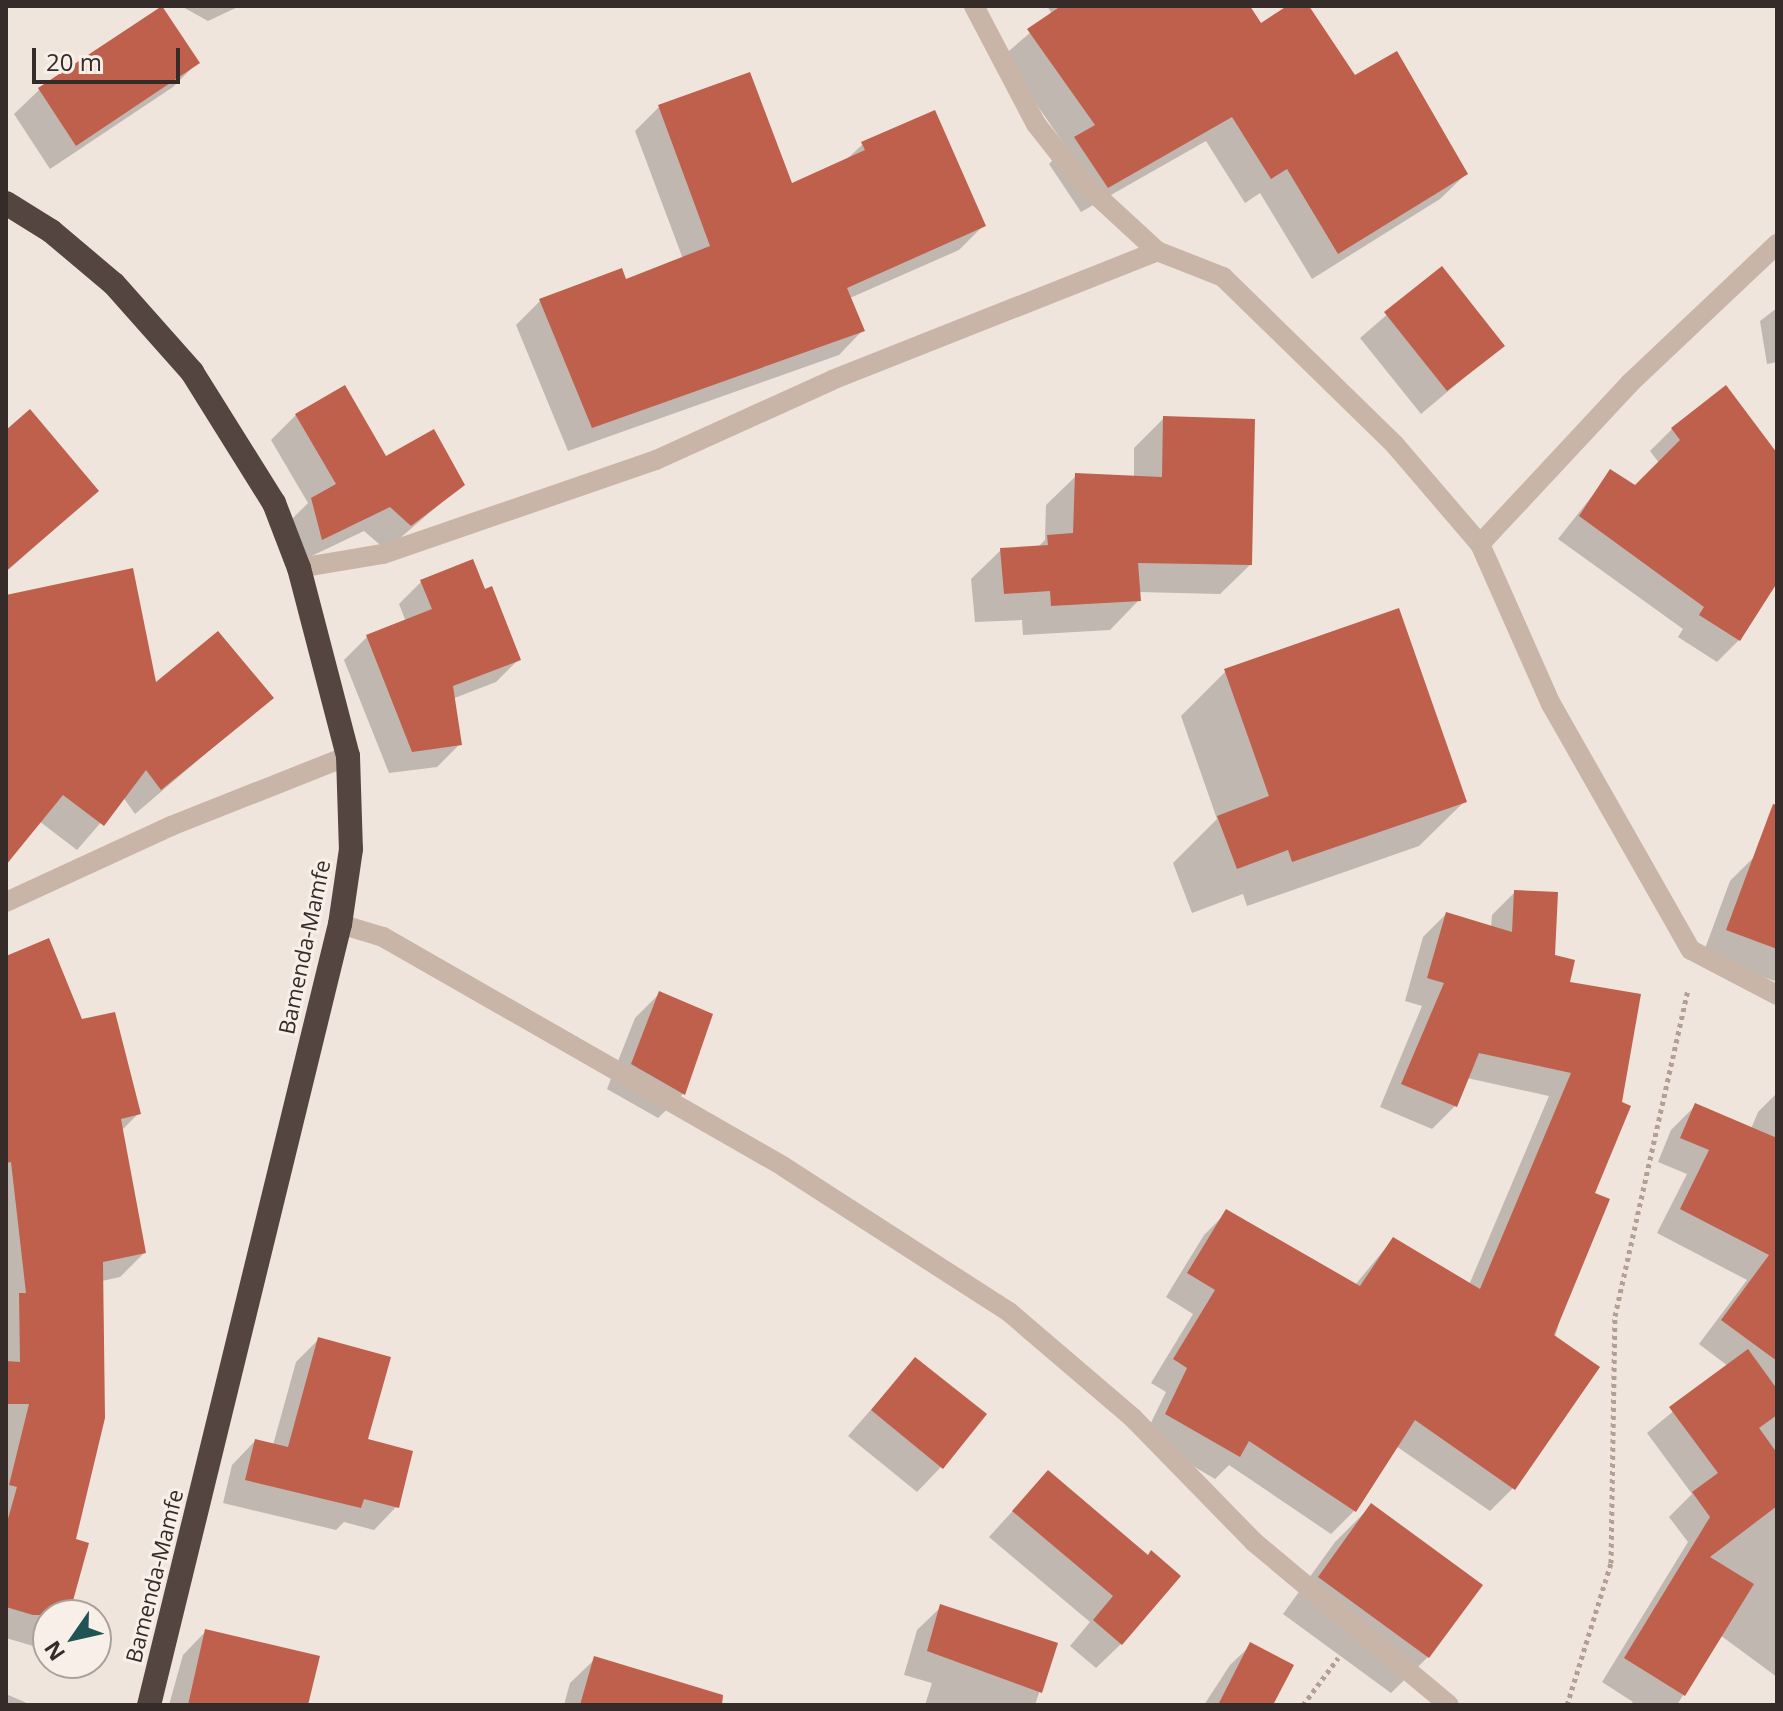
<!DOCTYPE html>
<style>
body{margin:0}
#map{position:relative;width:1783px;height:1711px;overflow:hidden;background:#f0e5dc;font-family:"Open Sans",sans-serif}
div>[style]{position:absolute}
.shadow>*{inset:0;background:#0003}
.building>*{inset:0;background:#be604c}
.path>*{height:5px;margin-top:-2.5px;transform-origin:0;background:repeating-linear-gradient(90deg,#b39f93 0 4px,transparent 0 8px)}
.street>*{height:20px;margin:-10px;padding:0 10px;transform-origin:10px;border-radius:10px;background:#c8b5a8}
.highway>*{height:24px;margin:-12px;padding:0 12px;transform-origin:12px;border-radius:12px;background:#554540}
span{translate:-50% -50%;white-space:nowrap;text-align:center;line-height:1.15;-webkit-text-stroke:6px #f8f0e8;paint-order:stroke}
.street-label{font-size:22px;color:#352b28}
.frame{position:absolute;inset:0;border:8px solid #352b28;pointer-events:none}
.north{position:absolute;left:32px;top:1599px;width:80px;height:80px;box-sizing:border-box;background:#f8f0e8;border:2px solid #aaa19b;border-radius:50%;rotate:236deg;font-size:22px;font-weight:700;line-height:32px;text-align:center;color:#352b28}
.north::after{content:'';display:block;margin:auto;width:28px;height:36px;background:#205454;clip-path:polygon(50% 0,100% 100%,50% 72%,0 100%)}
.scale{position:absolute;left:32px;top:48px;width:148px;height:36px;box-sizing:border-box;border:4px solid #352b28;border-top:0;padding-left:10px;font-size:24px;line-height:28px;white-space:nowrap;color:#352b28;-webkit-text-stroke:6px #f8f0e8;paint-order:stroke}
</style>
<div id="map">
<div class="shadow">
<div style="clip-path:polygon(181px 6px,240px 6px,208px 21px)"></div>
<div style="clip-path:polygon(1047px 6px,1247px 6px,1261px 26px,1291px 6px,1307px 6px,1354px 78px,1466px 174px,1440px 199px,1312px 279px,1260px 193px,1245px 203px,1206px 141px,1081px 212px,1049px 164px,1066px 147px,1003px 56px,1052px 14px)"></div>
<div style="clip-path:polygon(161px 8px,197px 63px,173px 87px,50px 169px,14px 114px,39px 90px)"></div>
<div style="clip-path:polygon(659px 107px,791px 186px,846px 160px,863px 144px,984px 225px,959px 250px,850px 298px,863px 330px,839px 355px,568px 451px,516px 325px,540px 301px,625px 281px,683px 259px,635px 131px)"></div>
<div style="clip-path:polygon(1441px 268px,1502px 346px,1421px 414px,1360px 338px)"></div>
<div style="clip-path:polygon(1777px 308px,1777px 362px,1767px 364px,1760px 321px)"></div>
<div style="clip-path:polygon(296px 415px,385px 458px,462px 485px,386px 550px,364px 531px,297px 563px,287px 524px,308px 503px,271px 440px)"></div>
<div style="clip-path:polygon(1164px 418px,1250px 565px,1220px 594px,1138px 592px,1139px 600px,1110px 630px,1023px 635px,1022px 620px,975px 622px,971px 579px,1001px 550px,1037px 548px,1045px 540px,1046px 505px,1076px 476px,1134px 478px,1134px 448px)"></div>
<div style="clip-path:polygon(1672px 429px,1777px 546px,1777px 580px,1739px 640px,1717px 662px,1678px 637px,1683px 629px,1558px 539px,1611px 472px,1635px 488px,1660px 464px,1650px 451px)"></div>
<div style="clip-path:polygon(6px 433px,97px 491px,6px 572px)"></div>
<div style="clip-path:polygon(422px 581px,519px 659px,496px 682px,452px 699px,460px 744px,437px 767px,389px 773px,344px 660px,367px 637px,406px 622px,399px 604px)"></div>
<div style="clip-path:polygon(6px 597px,155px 686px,271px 698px,135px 814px,123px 797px,77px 850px,39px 821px,6px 862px)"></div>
<div style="clip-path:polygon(1226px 671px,1464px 802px,1419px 846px,1247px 906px,1243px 894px,1192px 913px,1173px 863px,1217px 819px,1181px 716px)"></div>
<div style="clip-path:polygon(1755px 856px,1777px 865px,1777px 982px,1703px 954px,1730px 881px)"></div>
<div style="clip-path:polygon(1515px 892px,1567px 984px,1620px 1103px,1513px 1488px,1490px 1511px,1396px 1446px,1354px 1511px,1331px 1534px,1229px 1465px,1215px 1479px,1144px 1437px,1166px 1392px,1151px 1383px,1193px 1314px,1166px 1297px,1204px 1235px,1227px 1212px,1355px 1285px,1393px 1239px,1469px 1285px,1549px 1096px,1467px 1078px,1455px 1106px,1432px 1129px,1380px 1107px,1422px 1006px,1405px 1001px,1423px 937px,1446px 914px,1491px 928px,1492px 915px)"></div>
<div style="clip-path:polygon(6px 958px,81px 1022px,138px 1114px,121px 1131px,144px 1253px,120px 1277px,102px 1281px,67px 1615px,48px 1615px,48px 1640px,40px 1648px,6px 1638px)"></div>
<div style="clip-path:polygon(660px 993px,710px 1015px,683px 1094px,658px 1118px,607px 1089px,635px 1018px)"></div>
<div style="clip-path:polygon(1777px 1093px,1777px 1677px,1720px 1635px,1677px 1705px,1630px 1705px,1633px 1702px,1602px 1682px,1688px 1542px,1669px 1517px,1692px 1494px,1647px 1433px,1728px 1366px,1699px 1344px,1747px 1280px,1657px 1233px,1687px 1174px,1658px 1162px,1671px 1130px,1695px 1106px,1751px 1129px,1758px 1112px)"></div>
<div style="clip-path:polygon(319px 1339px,397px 1506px,374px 1530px,344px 1522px,336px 1530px,223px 1503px,232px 1465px,255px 1441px,273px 1445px,296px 1362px)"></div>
<div style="clip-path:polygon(915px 1359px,941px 1467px,917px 1492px,848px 1436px)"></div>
<div style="clip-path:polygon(1048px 1472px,1147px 1557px,1121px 1644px,1096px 1668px,1070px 1646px,1090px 1622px,989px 1537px)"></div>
<div style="clip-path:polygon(1371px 1506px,1428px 1657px,1391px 1693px,1283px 1614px,1335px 1542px)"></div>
<div style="clip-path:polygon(941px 1607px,1055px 1644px,1035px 1705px,925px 1705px,932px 1683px,904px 1675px,917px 1630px)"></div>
<div style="clip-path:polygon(206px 1631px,306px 1705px,169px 1705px,183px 1655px)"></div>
<div style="clip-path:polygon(1251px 1645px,1268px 1705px,1204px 1705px,1230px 1665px)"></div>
<div style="clip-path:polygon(595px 1659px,648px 1705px,564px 1705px,570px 1683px)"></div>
<div style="clip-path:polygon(6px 1694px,29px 1704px,29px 1705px,6px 1705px)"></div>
</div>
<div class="building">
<div style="clip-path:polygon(162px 6px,200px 63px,76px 146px,38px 88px)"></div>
<div style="clip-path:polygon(1061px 6px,1250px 6px,1261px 23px,1287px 6px,1309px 6px,1355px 75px,1397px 51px,1468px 174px,1338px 254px,1287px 169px,1271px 179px,1232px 117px,1108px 188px,1074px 137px,1095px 125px,1027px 29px)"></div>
<div style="clip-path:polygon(750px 72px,792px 183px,865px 150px,861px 142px,935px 110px,986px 226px,847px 288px,865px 331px,592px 428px,539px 299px,622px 268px,626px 279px,710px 246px,658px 105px)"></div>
<div style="clip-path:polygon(1442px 266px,1505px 346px,1447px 391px,1384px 312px)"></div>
<div style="clip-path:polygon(345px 385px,386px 456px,434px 429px,465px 485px,411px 526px,390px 507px,322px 540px,311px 498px,336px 484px,295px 414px)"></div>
<div style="clip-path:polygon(1726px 385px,1777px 453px,1777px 583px,1740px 641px,1699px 615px,1704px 607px,1579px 516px,1610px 469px,1635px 485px,1680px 440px,1671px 428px)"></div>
<div style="clip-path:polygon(30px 409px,99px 491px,6px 571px,6px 430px)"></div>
<div style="clip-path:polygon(1163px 416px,1255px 419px,1252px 565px,1138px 563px,1141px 601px,1051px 606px,1050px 591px,1004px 594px,1000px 548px,1048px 545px,1047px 535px,1073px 533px,1075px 473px,1162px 477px)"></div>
<div style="clip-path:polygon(473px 559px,485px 589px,492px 586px,521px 660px,453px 686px,462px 745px,412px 752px,366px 635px,432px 609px,420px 580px)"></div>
<div style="clip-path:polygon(133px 568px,156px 682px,218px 631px,274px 698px,161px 790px,146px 770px,104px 826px,63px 795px,6px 865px,6px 595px)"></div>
<div style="clip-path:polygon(1399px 608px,1467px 802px,1292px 862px,1288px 850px,1237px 869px,1217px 816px,1269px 796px,1224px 669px)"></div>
<div style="clip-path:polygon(1773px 804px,1777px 805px,1777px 949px,1726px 930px)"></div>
<div style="clip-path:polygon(1514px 890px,1558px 892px,1555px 955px,1575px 960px,1570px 982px,1641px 994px,1622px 1102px,1631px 1106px,1595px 1193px,1610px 1199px,1554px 1335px,1600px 1367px,1515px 1490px,1415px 1420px,1356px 1512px,1249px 1441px,1240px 1457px,1165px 1414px,1187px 1368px,1173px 1359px,1215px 1290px,1187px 1273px,1226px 1209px,1360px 1286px,1393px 1237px,1480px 1289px,1571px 1073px,1479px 1053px,1457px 1107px,1401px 1084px,1444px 983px,1427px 978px,1446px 912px,1512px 932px)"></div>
<div style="clip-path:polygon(49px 938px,82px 1019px,115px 1012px,141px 1114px,121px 1119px,146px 1253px,103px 1262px,105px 1418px,76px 1539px,89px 1543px,69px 1615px,33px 1615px,6px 1607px,6px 1526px,17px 1487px,9px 1485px,29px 1404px,6px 1404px,6px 1361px,20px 1362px,19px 1293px,26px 1293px,11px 1162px,6px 1163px,6px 956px)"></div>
<div style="clip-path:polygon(659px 991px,713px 1014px,685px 1095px,631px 1064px)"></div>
<div style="clip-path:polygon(1695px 1103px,1777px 1138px,1777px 1361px,1721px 1320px,1769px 1255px,1680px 1209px,1709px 1150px,1680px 1138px)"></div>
<div style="clip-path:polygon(318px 1337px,391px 1357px,368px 1439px,413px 1451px,399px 1508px,364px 1499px,361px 1508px,245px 1480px,255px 1439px,288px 1447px)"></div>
<div style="clip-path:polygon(1748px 1349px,1777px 1389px,1777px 1415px,1759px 1428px,1777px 1453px,1777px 1506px,1710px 1557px,1754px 1584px,1685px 1696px,1624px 1658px,1710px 1517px,1692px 1492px,1718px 1473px,1669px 1407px)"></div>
<div style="clip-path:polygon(915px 1357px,987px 1414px,943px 1469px,871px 1410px)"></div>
<div style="clip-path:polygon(1048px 1470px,1148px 1555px,1151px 1550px,1181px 1576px,1122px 1645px,1093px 1620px,1113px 1596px,1012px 1511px)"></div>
<div style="clip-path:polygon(1371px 1503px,1483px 1585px,1429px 1658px,1318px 1577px)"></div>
<div style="clip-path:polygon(940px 1604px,1058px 1643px,1042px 1693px,927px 1651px)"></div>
<div style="clip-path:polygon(205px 1629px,320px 1656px,308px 1705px,188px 1705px)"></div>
<div style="clip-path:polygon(1250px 1642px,1294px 1665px,1273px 1705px,1218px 1705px)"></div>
<div style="clip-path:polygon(594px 1656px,723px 1695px,722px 1705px,580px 1705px)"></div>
</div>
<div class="path">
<div style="left:1303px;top:1705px;width:59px;rotate:-53.3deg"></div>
<div style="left:1567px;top:1705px;width:149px;rotate:-72.8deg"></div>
<div style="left:1611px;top:1563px;width:247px;rotate:-89.1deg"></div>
<div style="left:1615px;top:1316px;width:335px;rotate:-77.4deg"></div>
</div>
<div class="street">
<div style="left:974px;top:6px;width:133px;rotate:62.3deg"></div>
<div style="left:1036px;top:124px;width:71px;rotate:51.8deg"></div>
<div style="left:1080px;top:180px;width:105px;rotate:42.7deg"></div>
<div style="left:1480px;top:544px;width:219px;rotate:-47deg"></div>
<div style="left:1629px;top:384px;width:204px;rotate:-43.4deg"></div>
<div style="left:299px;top:568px;width:85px;rotate:-9.5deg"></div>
<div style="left:383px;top:554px;width:289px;rotate:-19deg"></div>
<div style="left:656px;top:460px;width:193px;rotate:-24.4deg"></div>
<div style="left:832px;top:380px;width:350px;rotate:-21.6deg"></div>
<div style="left:1157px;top:251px;width:71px;rotate:21.5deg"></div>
<div style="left:1223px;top:277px;width:240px;rotate:44.3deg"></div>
<div style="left:1395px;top:445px;width:130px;rotate:49.4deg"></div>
<div style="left:1480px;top:544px;width:175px;rotate:66.1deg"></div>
<div style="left:1551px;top:704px;width:283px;rotate:60.4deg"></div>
<div style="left:1691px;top:950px;width:97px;rotate:27.6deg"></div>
<div style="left:6px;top:902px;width:182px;rotate:-24.7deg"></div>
<div style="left:171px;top:826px;width:190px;rotate:-21.6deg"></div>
<div style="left:340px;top:924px;width:45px;rotate:16.8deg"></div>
<div style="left:383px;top:937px;width:462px;rotate:29.8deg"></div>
<div style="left:784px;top:1167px;width:268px;rotate:32.8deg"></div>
<div style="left:1009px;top:1312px;width:163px;rotate:40.5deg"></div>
<div style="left:1133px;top:1418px;width:173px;rotate:45.7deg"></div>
<div style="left:1254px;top:1542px;width:254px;rotate:39.9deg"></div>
</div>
<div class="highway">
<div style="left:6px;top:203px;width:53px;rotate:31.9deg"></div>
<div style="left:51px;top:231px;width:82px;rotate:40.1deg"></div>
<div style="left:114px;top:284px;width:118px;rotate:48.4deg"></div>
<div style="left:192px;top:372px;width:155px;rotate:58deg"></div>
<div style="left:274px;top:503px;width:70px;rotate:69deg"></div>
<div style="left:299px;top:568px;width:194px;rotate:75.4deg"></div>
<div style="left:348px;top:756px;width:93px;rotate:88.2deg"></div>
<div style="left:351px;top:849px;width:76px;rotate:98.3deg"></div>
<div style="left:340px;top:924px;width:804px;rotate:103.74deg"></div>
</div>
<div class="street-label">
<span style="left:304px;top:947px;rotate:-78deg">Bamenda-Mamfe</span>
<span style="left:154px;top:1576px;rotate:-76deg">Bamenda-Mamfe</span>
</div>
<div class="frame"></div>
<div class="north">N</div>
<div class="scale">20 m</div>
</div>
